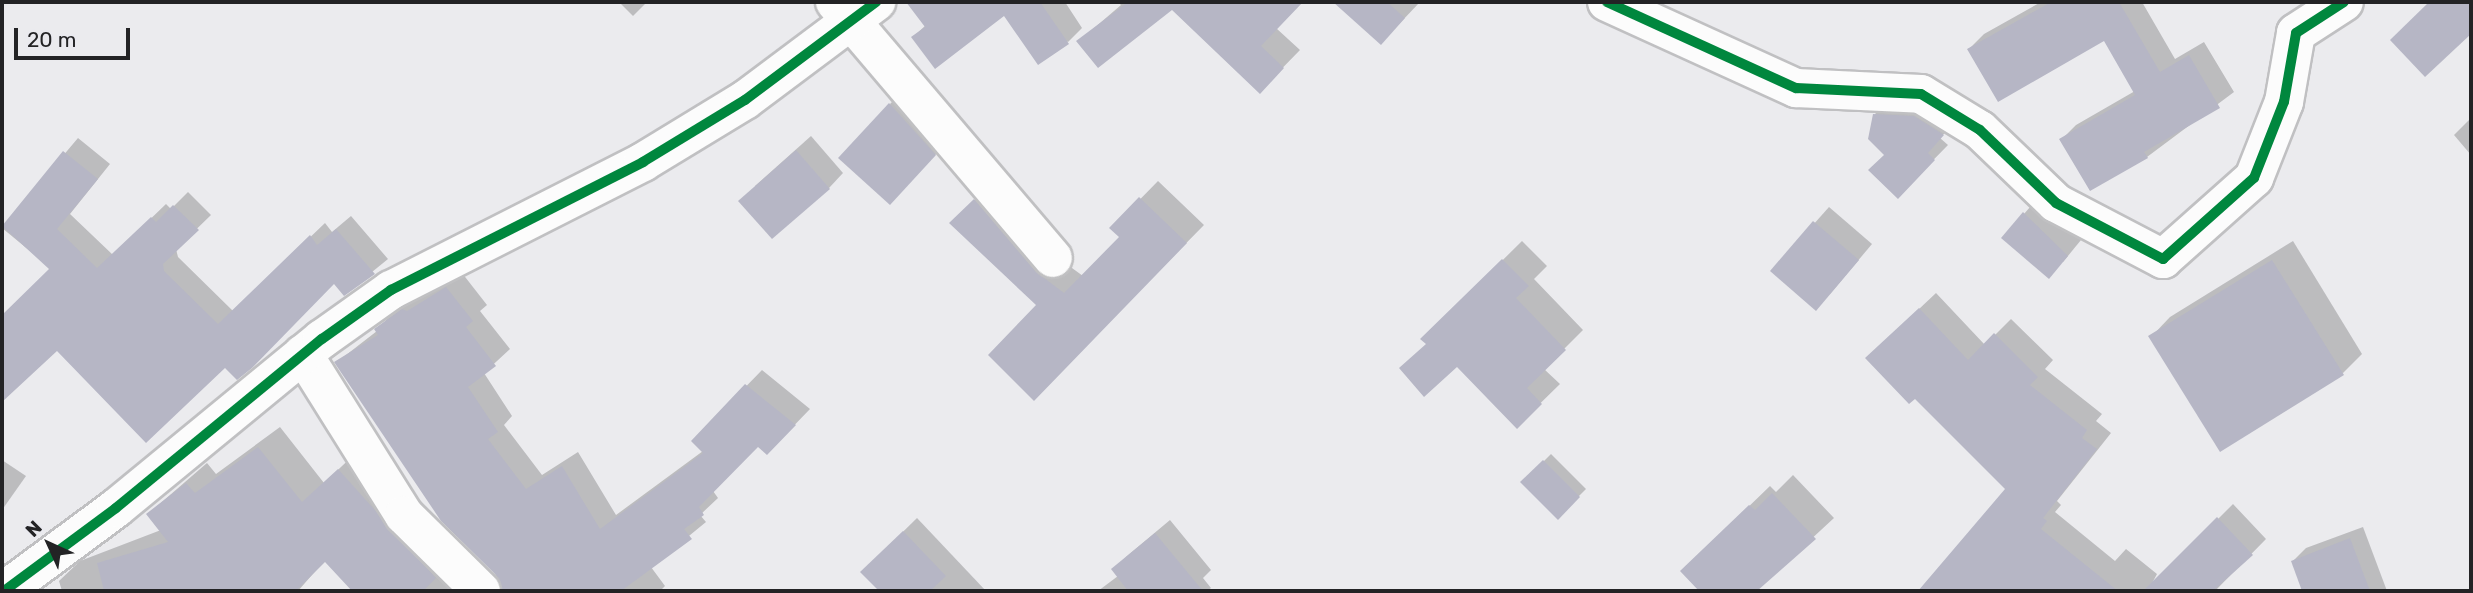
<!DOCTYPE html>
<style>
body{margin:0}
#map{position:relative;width:2473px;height:593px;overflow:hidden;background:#ebebee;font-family:Rubik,sans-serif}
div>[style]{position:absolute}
.shadow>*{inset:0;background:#0003}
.building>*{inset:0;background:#b6b6c5}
.roads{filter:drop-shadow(2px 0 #c0c0c2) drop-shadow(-2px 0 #c0c0c2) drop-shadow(0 2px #c0c0c2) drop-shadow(0 -2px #c0c0c2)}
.minor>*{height:38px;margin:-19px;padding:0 19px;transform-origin:19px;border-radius:19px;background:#fcfcfc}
.cycleway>*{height:10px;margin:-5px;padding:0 5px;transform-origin:5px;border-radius:5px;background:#00873e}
span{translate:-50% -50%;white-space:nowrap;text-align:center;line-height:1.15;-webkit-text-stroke:6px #eaeaef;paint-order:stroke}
.frame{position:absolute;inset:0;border:4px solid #232325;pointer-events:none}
.north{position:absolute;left:14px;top:509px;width:70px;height:70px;-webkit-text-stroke:5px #eaeaef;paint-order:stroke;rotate:315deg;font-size:19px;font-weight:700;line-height:28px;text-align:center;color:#232325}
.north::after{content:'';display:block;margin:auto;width:24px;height:32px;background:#232325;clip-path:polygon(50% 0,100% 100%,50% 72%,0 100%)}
.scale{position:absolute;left:14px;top:28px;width:116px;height:32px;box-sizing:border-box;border:4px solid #232325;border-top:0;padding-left:9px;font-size:21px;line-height:24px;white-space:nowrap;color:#232325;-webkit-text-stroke:5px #eaeaef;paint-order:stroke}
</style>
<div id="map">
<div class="shadow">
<div style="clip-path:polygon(619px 2px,647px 2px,633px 16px)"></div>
<div style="clip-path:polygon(919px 2px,1065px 2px,1082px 28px,1068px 42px,1005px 14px,913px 37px,926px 25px,913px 8px)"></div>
<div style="clip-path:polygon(1118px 2px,1301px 2px,1276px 28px,1300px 50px,1260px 91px,1172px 8px,1079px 41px,1121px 5px)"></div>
<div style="clip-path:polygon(1336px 2px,1420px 2px,1381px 43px)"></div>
<div style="clip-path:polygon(2041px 2px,2142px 2px,2175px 59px,2204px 42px,2234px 92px,2147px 157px,2062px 139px,2076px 125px,2135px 91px,2105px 39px,1969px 49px,1984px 34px)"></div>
<div style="clip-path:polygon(904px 90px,950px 139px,904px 188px,890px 104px)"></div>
<div style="clip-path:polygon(1889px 100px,1957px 120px,1940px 138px,1948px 145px,1898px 196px,1875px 114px)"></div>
<div style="clip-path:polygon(2471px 118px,2471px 155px,2454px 135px)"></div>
<div style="clip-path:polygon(811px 136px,843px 173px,829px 188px,755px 186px)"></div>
<div style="clip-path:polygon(78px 138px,110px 164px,70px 214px,113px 255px,166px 204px,171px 209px,188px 192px,211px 215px,176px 249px,178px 257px,233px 311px,325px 223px,332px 232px,351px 216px,388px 259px,345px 294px,334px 281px,225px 366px,57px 348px,2px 400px,2px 316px,52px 269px,2px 228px)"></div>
<div style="clip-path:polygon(1158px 181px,1204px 225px,1034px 398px,1039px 305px,952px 223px,992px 183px,1054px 255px,1083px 276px,1122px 237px,1112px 228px)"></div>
<div style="clip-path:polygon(2038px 198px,2081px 240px,2063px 262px,2003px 238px)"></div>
<div style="clip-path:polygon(1829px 207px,1872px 244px,1830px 294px,1772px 271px)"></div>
<div style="clip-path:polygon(1522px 241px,1547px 266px,1534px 279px,1583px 330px,1544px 369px,1560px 384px,1517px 426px,1457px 365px,1423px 339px)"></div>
<div style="clip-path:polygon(2293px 241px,2362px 354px,2343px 373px,2151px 337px,2170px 317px)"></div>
<div style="clip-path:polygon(462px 273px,487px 305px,480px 311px,510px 349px,484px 373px,512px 416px,504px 425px,542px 475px,578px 452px,616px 515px,703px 451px,693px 441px,762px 370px,810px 409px,782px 438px,758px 444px,713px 491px,718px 498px,700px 515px,706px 522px,651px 567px,665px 586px,660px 591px,503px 591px,504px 586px,337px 362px,377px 331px,391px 314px)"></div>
<div style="clip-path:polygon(1936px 293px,1985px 345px,2011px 319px,2053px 360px,2045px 369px,2102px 414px,2096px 421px,2111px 433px,2057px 501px,2061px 505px,2055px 512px,2115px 561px,2126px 549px,2157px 574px,2150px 587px,2233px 504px,2266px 539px,2215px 591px,2041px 591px,2012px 562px,1987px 591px,1928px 591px,1923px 587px,2008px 489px,1883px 343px)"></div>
<div style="clip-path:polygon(280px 427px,324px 483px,359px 450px,488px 591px,355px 591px,325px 560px,298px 591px,195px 591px,184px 570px,170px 581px,136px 591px,62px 591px,59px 581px,80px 561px,161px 530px,148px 514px,207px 463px,216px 474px)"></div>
<div style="clip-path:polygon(1551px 454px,1586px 489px,1558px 517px,1523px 482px)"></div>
<div style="clip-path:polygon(2px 460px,26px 476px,2px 510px)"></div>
<div style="clip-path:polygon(1793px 475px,1834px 518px,1755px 591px,1746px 591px,1735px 580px,1724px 591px,1701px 591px,1682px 571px,1770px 486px,1776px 492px)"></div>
<div style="clip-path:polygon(917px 518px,986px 591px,880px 591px,862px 572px)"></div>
<div style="clip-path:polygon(1170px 520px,1211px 570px,1203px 578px,1211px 588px,1207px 591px,1098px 591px,1118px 576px,1113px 570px,1127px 556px)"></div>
<div style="clip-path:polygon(2363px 527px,2387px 591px,2304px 591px,2293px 561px,2306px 548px)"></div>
</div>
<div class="building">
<div style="clip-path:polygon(906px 2px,1040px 2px,1069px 44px,1038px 65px,1004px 16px,935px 69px,911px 37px,925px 27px)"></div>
<div style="clip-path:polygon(1128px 2px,1303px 2px,1261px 46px,1284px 68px,1260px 94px,1172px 10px,1098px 68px,1076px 41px)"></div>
<div style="clip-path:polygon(1333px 2px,1387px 2px,1405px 18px,1381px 45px)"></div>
<div style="clip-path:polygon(2051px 2px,2119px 2px,2160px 72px,2189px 55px,2220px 108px,2144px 152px,2148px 158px,2090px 191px,2059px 139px,2135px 95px,2104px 41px,1998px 102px,1967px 49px)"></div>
<div style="clip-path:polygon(2429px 2px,2471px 2px,2471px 34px,2425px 77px,2390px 40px)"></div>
<div style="clip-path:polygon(889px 103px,936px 155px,890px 205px,838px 158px)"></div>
<div style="clip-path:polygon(1873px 114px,1914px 116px,1944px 135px,1928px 153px,1935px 160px,1898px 199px,1868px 170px,1884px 155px,1868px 139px)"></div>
<div style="clip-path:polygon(796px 150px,830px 189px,772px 239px,738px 201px)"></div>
<div style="clip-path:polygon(63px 151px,98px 179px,57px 229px,97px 268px,151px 217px,156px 222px,173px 205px,199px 230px,163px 264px,164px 271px,218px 324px,310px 235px,317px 245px,336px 229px,375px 274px,344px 296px,334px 284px,252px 368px,237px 380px,225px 368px,146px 443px,57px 351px,2px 402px,2px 315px,49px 269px,2px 226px)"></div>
<div style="clip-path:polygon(1139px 197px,1187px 243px,1034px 401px,988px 355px,1036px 305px,949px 223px,974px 199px,1036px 272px,1064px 293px,1119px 237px,1109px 228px)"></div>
<div style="clip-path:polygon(2023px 212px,2068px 256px,2049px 279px,2001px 238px)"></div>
<div style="clip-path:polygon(1813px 221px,1859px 260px,1816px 311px,1770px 271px)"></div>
<div style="clip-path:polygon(1502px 259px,1529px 286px,1516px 298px,1566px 350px,1527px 388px,1542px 404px,1517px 429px,1457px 367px,1424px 397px,1399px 368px,1426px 344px,1420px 339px)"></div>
<div style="clip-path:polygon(2272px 260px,2344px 375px,2220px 452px,2148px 336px)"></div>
<div style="clip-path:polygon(446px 287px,473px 321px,466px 327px,496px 366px,468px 387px,498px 432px,488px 439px,526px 489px,562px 466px,600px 529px,703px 453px,691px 441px,745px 384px,796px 425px,767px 455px,758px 447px,699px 507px,704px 515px,684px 529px,692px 539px,621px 591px,502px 591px,496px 575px,441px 521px,334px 362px,378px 335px,374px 329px,402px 309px,407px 311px)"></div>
<div style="clip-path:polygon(1919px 308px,1968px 360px,1994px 333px,2038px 377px,2030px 385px,2087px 430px,2082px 438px,2097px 449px,2043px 518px,2047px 521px,2041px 529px,2118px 591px,1918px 591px,2005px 489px,1915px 399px,1909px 404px,1865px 358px)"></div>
<div style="clip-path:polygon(258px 447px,302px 502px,338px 469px,436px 578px,423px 591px,352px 591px,325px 562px,296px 591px,104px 591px,97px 563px,168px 542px,146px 514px,186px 483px,195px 493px)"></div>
<div style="clip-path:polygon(1543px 460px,1580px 497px,1558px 520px,1520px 482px)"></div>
<div style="clip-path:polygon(1772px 493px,1816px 539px,1757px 591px,1699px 591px,1680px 571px,1749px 505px,1755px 510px)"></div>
<div style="clip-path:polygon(2217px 517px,2253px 555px,2213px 591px,2143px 591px)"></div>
<div style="clip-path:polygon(903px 531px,946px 576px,930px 591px,879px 591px,860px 572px)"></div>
<div style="clip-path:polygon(1155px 533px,1203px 591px,1128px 591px,1111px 569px)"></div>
<div style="clip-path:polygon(2350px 538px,2370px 591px,2302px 591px,2291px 561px)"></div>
</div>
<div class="roads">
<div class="minor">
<div style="left:835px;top:2px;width:336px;rotate:49.6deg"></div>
<div style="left:1607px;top:2px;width:208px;rotate:24.5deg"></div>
<div style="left:1796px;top:88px;width:125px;rotate:2.7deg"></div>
<div style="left:1921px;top:94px;width:69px;rotate:31.4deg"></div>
<div style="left:1980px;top:130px;width:105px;rotate:43.8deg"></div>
<div style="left:2056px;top:203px;width:121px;rotate:27.6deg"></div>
<div style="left:2163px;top:259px;width:122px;rotate:-41.7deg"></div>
<div style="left:2254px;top:178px;width:82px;rotate:-68.5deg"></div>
<div style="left:2284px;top:102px;width:70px;rotate:-80.1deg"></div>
<div style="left:2296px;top:33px;width:57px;rotate:-32.9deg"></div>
<div style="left:303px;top:354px;width:190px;rotate:57.9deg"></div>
<div style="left:404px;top:515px;width:108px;rotate:44.6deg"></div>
<div style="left:4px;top:591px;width:139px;rotate:-36.5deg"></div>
<div style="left:116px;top:508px;width:266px;rotate:-39.4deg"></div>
<div style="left:322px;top:339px;width:85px;rotate:-35.4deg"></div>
<div style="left:391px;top:290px;width:283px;rotate:-26.9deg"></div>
<div style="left:643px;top:162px;width:119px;rotate:-31.3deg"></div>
<div style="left:745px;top:100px;width:164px;rotate:-36.8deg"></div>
</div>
</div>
<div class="cycleway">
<div style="left:1607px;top:2px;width:208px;rotate:24.5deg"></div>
<div style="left:1796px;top:88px;width:125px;rotate:2.7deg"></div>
<div style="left:1921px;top:94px;width:69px;rotate:31.4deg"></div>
<div style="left:1980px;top:130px;width:105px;rotate:43.8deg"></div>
<div style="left:2056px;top:203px;width:121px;rotate:27.6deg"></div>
<div style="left:2163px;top:259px;width:122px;rotate:-41.7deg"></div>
<div style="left:2254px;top:178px;width:82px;rotate:-68.5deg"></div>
<div style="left:2284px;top:102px;width:70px;rotate:-80.1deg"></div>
<div style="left:2296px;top:33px;width:57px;rotate:-32.9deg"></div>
<div style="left:4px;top:591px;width:139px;rotate:-36.5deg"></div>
<div style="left:116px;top:508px;width:266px;rotate:-39.4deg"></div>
<div style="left:322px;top:339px;width:85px;rotate:-35.4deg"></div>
<div style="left:391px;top:290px;width:283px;rotate:-26.9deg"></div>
<div style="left:643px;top:162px;width:119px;rotate:-31.3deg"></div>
<div style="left:745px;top:100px;width:164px;rotate:-36.8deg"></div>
</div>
<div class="frame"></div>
<div class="north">N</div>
<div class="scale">20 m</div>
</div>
